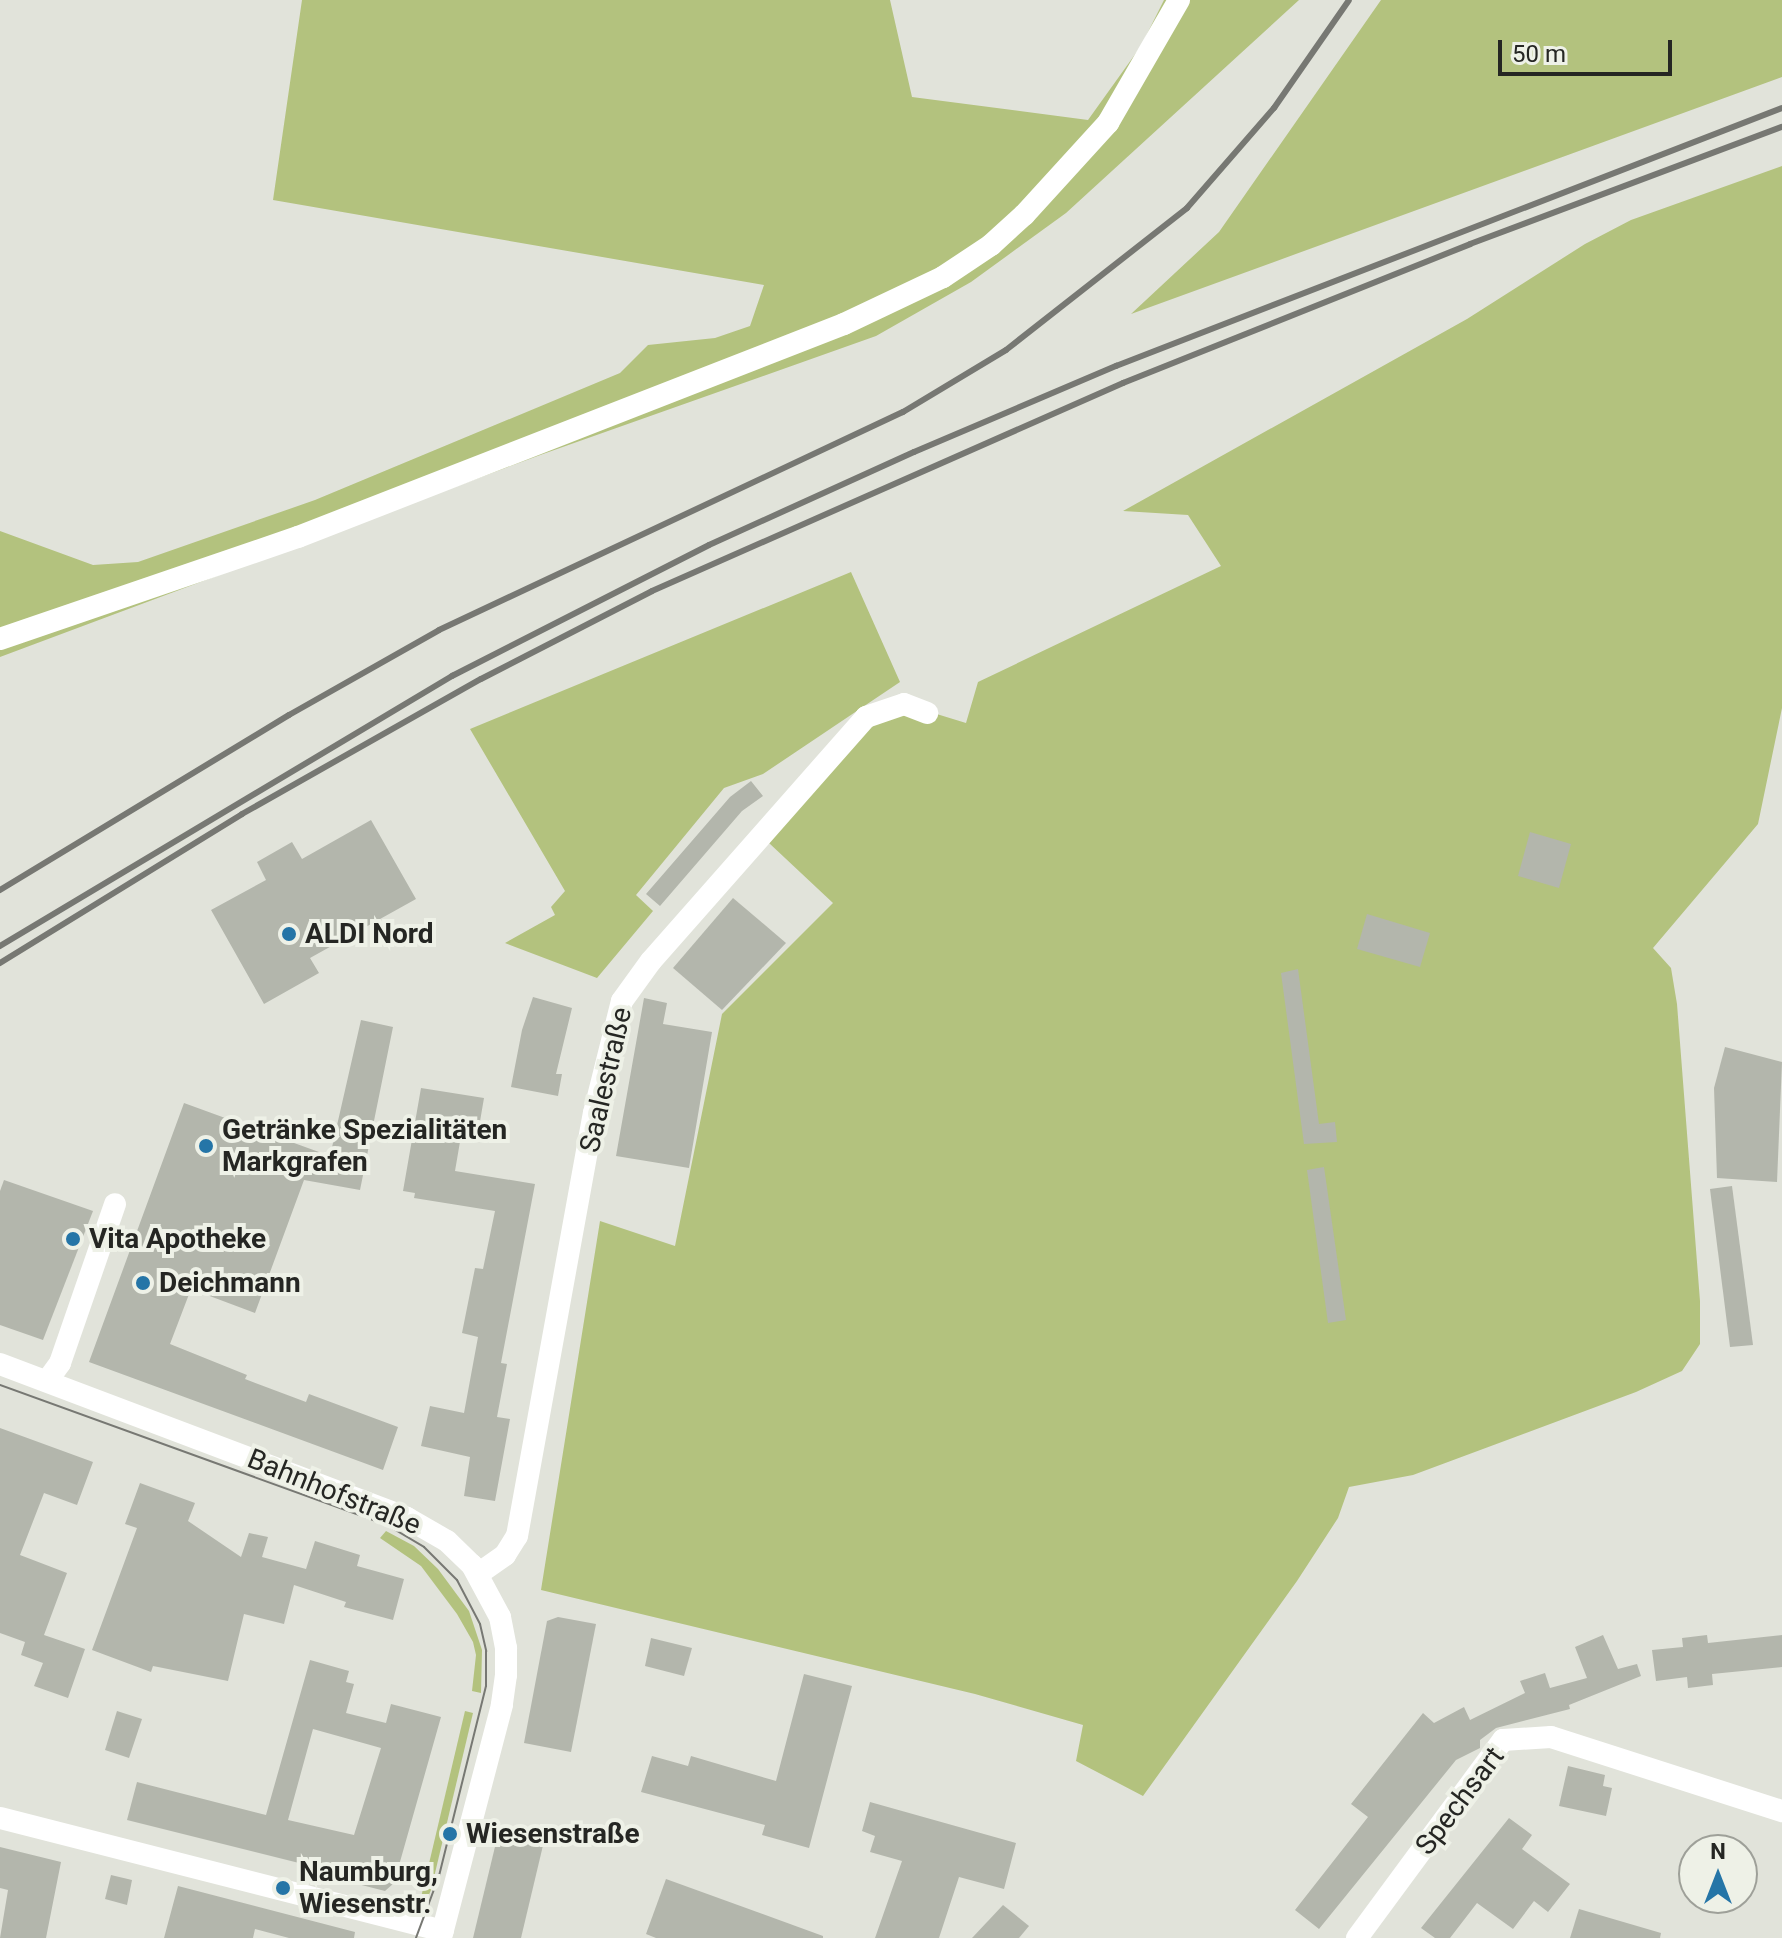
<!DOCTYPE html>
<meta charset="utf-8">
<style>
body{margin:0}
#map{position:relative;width:1782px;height:1938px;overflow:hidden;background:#e1e3da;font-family:Roboto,sans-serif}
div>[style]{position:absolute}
.green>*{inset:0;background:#b3c27e}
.building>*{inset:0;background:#b3b6ac}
.street>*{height:22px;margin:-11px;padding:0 11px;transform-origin:11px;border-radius:11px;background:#fff}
.tram>*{height:2px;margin:-1px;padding:0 1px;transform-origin:1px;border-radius:1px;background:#777873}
.rail>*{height:6px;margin:-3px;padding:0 3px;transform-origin:3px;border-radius:3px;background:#777873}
.dots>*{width:22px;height:22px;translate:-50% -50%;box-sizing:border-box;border:4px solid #eef1e7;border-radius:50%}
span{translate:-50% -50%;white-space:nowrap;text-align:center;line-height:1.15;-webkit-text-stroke:8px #eef1e7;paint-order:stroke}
.poi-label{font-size:28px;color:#252623;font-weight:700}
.left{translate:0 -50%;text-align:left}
.street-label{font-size:28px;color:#252623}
.north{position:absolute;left:1678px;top:1834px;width:80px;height:80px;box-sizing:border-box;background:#eef1e7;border:2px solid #9ea099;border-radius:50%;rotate:0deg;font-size:22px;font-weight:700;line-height:32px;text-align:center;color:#252623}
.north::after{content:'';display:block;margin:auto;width:28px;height:36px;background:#2575a7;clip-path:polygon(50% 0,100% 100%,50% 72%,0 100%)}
.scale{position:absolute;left:1498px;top:40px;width:174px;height:36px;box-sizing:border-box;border:4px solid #252623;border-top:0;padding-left:10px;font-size:24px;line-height:28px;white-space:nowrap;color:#252623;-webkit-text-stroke:6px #eef1e7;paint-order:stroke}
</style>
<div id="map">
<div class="green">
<div style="clip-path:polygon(302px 0,890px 0,912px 97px,1088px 120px,1141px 46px,1164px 0,1299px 0,1066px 213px,971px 282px,876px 336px,543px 454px,0 657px,0 531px,93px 565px,138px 562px,315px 500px,620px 373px,648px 345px,715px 338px,750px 326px,764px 285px,273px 200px)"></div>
<div style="clip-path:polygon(1381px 0,1782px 0,1782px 77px,1131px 314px,1219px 232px)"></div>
<div style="clip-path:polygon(1782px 166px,1782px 708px,1758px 824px,1653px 948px,1671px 968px,1677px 1004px,1700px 1301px,1700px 1344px,1682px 1371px,1636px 1392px,1413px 1475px,1349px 1487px,1338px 1518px,1297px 1581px,1143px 1796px,1076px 1761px,1083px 1725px,975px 1694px,541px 1590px,600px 1221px,675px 1246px,722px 1014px,833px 903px,769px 843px,868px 724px,904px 704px,966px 723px,978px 682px,1221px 566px,1188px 515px,1123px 511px,1467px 319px,1585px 244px,1631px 220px)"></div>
<div style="clip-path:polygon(851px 572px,900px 682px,763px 774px,724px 788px,636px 895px,653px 911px,597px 978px,505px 943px,555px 915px,551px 907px,565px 891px,470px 729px)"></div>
<div style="clip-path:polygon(386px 1531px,414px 1546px,438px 1569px,469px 1611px,482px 1650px,481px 1693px,472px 1691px,476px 1655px,473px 1642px,457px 1614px,421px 1566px,380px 1538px)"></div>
<div style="clip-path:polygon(465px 1711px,473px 1713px,431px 1890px,425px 1904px,419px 1906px)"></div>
</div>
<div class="building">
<div style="clip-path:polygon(751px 781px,763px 796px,742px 811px,660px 906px,646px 894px,730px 797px)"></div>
<div style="clip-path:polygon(371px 820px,416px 899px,310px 958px,319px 973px,264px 1004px,211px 910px,266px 880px,257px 862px,292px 842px,302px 859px)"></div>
<div style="clip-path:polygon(1530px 832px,1571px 844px,1559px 888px,1518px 876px)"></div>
<div style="clip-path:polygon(733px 898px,786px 943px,722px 1010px,673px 968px)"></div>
<div style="clip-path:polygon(1367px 914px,1430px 933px,1420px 967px,1357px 949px)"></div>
<div style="clip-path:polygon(1298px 969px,1319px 1124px,1335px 1122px,1337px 1142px,1304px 1144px,1281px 973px)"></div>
<div style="clip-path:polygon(533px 997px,572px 1008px,556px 1074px,562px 1074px,558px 1096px,511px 1087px,522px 1030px)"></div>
<div style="clip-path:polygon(644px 998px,667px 1003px,663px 1024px,712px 1032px,689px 1168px,616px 1156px)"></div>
<div style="clip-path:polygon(361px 1020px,393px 1027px,360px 1190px,304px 1180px,255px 1313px,191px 1289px,170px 1344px,247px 1375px,245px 1379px,306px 1402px,309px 1394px,398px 1427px,383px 1470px,89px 1362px,184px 1103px,330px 1156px)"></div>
<div style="clip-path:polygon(1725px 1047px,1782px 1062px,1777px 1182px,1717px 1178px,1714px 1088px)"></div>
<div style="clip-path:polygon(421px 1088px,484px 1098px,478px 1133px,462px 1130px,455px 1171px,535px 1184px,501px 1363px,507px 1364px,497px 1417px,510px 1419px,495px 1501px,464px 1496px,470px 1457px,421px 1446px,430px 1406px,464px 1413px,478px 1337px,462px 1333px,475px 1268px,483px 1269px,495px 1211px,414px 1198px,415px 1193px,403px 1191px)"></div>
<div style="clip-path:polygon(1324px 1167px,1346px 1320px,1328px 1323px,1307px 1170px)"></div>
<div style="clip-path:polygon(4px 1180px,93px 1211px,43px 1340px,0 1325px,0 1191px)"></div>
<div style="clip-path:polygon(1732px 1186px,1753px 1345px,1730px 1347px,1710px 1189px)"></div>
<div style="clip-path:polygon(0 1428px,93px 1462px,77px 1505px,44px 1493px,20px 1555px,67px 1573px,44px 1635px,85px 1649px,68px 1698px,34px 1686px,43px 1663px,21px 1655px,25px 1642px,0 1633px)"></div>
<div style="clip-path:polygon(140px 1483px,195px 1503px,188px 1521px,241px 1557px,249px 1533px,268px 1537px,262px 1557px,306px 1569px,315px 1541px,360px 1555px,357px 1566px,404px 1579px,393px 1620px,344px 1607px,346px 1602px,294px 1585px,284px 1624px,244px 1614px,228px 1681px,153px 1666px,151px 1672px,92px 1650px,137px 1528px,125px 1524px)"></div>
<div style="clip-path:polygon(558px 1617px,596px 1624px,571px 1752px,524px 1743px,547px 1621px)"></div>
<div style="clip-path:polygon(1603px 1635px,1618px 1669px,1637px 1664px,1641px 1676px,1569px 1705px,1570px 1709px,1496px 1728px,1480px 1740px,1480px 1748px,1456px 1760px,1319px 1929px,1295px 1910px,1368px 1817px,1351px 1804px,1423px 1713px,1434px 1723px,1464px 1707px,1470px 1720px,1525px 1693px,1520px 1681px,1545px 1673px,1550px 1688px,1587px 1678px,1575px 1647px)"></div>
<div style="clip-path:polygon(1707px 1635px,1708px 1643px,1782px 1635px,1782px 1667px,1712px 1674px,1713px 1685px,1688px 1688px,1687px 1677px,1656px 1681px,1652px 1650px,1683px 1647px,1682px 1638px)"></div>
<div style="clip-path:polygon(651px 1638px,692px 1648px,684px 1676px,645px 1666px)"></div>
<div style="clip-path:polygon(evenodd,310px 1660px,349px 1671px,346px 1682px,354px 1684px,346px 1713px,386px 1723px,391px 1704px,441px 1717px,394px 1883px,385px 1891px,342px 1880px,327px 1870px,127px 1820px,137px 1782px,266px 1815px,310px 1660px,313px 1729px,381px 1748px,354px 1835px,288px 1820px,313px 1729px)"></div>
<div style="clip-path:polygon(804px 1674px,852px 1686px,809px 1848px,762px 1835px,765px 1825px,641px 1792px,652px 1756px,688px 1766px,691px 1756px,776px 1781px)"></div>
<div style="clip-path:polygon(117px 1711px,142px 1719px,129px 1758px,105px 1750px)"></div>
<div style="clip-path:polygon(1568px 1766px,1605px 1775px,1603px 1786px,1612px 1788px,1606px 1816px,1559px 1806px)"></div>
<div style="clip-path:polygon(870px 1802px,1016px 1843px,1004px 1889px,959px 1877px,939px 1938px,875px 1938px,902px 1861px,870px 1852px,875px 1836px,862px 1831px)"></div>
<div style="clip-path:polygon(1509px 1818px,1532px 1835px,1522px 1849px,1570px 1884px,1548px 1912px,1534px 1901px,1513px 1929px,1477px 1903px,1450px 1938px,1435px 1938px,1421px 1928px)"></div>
<div style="clip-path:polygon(500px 1826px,545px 1837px,521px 1938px,473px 1938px)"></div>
<div style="clip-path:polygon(0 1847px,61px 1862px,46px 1938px,0 1938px,8px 1890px,0 1888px)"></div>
<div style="clip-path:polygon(111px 1875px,132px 1880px,127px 1905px,105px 1899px)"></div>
<div style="clip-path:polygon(666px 1879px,823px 1936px,823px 1938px,656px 1938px,646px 1934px)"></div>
<div style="clip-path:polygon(178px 1886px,355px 1932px,354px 1938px,289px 1938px,255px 1929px,253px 1938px,164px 1938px)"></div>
<div style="clip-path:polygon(1003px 1905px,1029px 1926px,1019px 1938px,972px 1938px)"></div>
<div style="clip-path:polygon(1579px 1909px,1661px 1933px,1660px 1938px,1570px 1938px)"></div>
</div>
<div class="street">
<div style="left:0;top:639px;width:315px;rotate:-18.9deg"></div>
<div style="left:298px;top:537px;width:586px;rotate:-21.31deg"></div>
<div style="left:844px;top:324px;width:110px;rotate:-25.4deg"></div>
<div style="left:943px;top:277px;width:58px;rotate:-33.7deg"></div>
<div style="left:991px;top:245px;width:45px;rotate:-42.3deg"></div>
<div style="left:1024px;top:215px;width:125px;rotate:-47.6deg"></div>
<div style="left:1108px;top:123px;width:142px;rotate:-60deg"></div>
<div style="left:0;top:1364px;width:435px;rotate:20.7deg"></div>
<div style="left:407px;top:1518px;width:46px;rotate:29.9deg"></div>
<div style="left:447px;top:1541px;width:35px;rotate:44deg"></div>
<div style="left:472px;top:1565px;width:59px;rotate:61.7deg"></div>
<div style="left:500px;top:1617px;width:32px;rotate:79deg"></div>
<div style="left:506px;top:1648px;width:27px;rotate:90deg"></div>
<div style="left:506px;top:1675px;width:30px;rotate:98deg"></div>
<div style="left:502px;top:1705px;width:241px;rotate:104.7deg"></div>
<div style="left:47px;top:1381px;width:22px;rotate:-54deg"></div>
<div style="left:60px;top:1363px;width:168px;rotate:-70.9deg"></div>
<div style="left:478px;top:1574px;width:33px;rotate:-35deg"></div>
<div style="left:505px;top:1555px;width:22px;rotate:-58deg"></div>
<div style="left:517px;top:1536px;width:430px;rotate:-79.7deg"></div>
<div style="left:594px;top:1113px;width:115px;rotate:-76deg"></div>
<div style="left:622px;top:1001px;width:49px;rotate:-54.1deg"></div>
<div style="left:651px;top:961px;width:325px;rotate:-48.6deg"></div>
<div style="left:866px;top:717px;width:40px;rotate:-18.9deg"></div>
<div style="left:904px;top:704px;width:25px;rotate:21deg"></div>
<div style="left:0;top:1818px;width:457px;rotate:14.3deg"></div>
<div style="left:1357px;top:1938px;width:246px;rotate:-53.6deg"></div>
<div style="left:1503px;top:1740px;width:48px;rotate:-3.6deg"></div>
<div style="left:1551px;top:1737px;width:243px;rotate:17.8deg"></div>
</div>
<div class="tram">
<div style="left:0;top:1385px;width:412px;rotate:19.9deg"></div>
<div style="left:387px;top:1525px;width:43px;rotate:30.7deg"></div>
<div style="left:424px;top:1547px;width:47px;rotate:45deg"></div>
<div style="left:457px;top:1580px;width:50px;rotate:62.4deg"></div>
<div style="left:480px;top:1624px;width:28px;rotate:77deg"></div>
<div style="left:486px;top:1651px;width:35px;rotate:90deg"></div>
<div style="left:486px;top:1686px;width:196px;rotate:103.9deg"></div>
<div style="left:439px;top:1876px;width:66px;rotate:110.4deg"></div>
</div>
<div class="rail">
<div style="left:0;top:890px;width:338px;rotate:-31.2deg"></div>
<div style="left:289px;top:715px;width:172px;rotate:-29.5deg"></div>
<div style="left:439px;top:630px;width:513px;rotate:-25.17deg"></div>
<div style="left:903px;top:412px;width:120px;rotate:-31deg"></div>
<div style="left:1006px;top:350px;width:230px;rotate:-38.1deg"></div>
<div style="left:1187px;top:208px;width:133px;rotate:-49deg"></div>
<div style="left:1274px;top:108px;width:131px;rotate:-55.2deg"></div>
<div style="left:0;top:946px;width:527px;rotate:-30.85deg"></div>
<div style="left:452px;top:676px;width:288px;rotate:-27deg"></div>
<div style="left:709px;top:545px;width:225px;rotate:-24.4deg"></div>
<div style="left:914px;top:452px;width:220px;rotate:-23.1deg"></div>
<div style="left:1116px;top:366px;width:714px;rotate:-21.18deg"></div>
<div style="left:0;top:963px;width:284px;rotate:-31.6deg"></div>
<div style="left:242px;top:814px;width:274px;rotate:-29.5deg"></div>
<div style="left:481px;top:679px;width:192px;rotate:-27.2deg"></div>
<div style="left:652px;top:591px;width:515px;rotate:-23.83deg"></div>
<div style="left:1123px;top:383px;width:374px;rotate:-21.8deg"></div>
<div style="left:1470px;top:244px;width:333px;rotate:-20.6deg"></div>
</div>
<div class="dots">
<div style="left:289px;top:934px;background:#2575a7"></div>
<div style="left:206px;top:1146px;background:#2575a7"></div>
<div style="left:73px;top:1239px;background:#2575a7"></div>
<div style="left:143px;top:1283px;background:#2575a7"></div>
<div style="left:450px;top:1834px;background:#2575a7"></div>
<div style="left:283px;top:1888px;background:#2575a7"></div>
</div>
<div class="poi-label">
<span class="left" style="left:305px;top:934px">ALDI Nord</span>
<span class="left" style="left:222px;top:1146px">Getränke Spezialitäten<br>Markgrafen</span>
<span class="left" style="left:89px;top:1239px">Vita Apotheke</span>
<span class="left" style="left:159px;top:1283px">Deichmann</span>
<span class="left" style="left:466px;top:1834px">Wiesenstraße</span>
<span class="left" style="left:299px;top:1888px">Naumburg,<br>Wiesenstr.</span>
</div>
<div class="street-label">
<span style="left:606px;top:1080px;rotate:-77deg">Saalestraße</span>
<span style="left:334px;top:1492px;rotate:22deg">Bahnhofstraße</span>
<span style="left:1460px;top:1801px;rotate:-53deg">Spechsart</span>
</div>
<div class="north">N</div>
<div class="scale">50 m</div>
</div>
